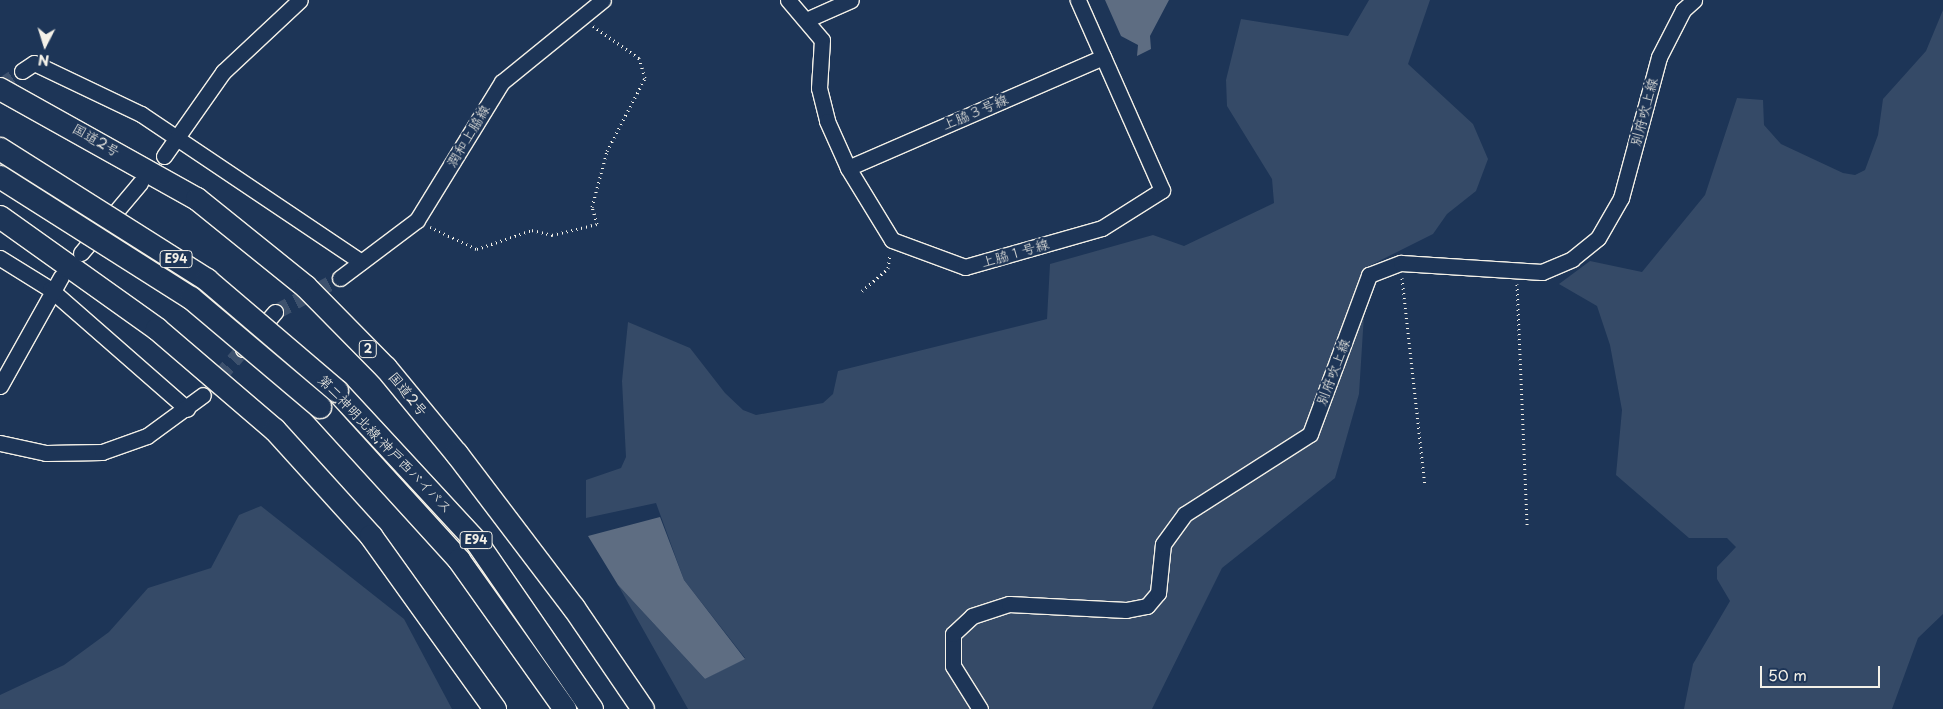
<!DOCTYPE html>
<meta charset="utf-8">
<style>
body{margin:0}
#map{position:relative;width:1943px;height:709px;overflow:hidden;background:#1d3557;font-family:"Playpen Sans","Klee One",sans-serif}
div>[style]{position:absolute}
.green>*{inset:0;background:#354a67}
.water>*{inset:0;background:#5e6d82}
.minor-tunnel>*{height:15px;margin-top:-7.5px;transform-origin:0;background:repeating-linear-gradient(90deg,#3d516d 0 15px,transparent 0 23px)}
.path>*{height:3px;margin-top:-1.5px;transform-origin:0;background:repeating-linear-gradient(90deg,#f4f1e8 0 1px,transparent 0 5px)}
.roads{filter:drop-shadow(1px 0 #f4f1e8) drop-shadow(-1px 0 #f4f1e8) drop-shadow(0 1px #f4f1e8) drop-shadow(0 -1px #f4f1e8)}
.minor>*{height:15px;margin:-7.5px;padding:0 7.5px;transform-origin:7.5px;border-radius:7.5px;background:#1d3557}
.highway>*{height:22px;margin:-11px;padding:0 11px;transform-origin:11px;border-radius:11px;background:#1d3557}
.bridges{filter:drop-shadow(1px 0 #f4f1e8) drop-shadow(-1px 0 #f4f1e8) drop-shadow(0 1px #f4f1e8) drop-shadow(0 -1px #f4f1e8)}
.highway-bridge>*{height:22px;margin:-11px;padding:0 11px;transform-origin:11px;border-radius:11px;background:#1d3557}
span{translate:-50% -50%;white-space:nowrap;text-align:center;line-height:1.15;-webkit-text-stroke:4.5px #1d3557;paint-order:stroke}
.shield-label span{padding:1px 4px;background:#1d3557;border:1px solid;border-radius:4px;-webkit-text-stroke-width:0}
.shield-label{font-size:12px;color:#f4f1e8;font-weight:700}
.street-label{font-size:14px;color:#f4f1e8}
.north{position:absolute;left:20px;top:20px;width:50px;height:50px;-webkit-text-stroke:4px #1d3557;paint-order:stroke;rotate:185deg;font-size:14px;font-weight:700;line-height:20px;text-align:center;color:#f4f1e8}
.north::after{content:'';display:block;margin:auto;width:18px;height:22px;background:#f4f1e8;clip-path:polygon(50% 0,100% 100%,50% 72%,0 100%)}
.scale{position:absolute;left:1760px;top:666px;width:120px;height:22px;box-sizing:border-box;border:2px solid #f4f1e8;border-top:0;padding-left:6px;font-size:15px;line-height:18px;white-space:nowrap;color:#f4f1e8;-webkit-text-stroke:4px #1d3557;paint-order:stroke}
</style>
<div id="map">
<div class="green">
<div style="clip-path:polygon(1369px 0,1430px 0,1408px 64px,1473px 124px,1488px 159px,1476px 191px,1447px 214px,1433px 234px,1367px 267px,1359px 394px,1335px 478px,1222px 568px,1152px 709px,688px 709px,618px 585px,705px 679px,745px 658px,684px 580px,656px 503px,586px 518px,586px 480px,621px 468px,626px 457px,622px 381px,628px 322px,690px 348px,725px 393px,743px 410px,756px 415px,823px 403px,833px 394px,838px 371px,1047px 319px,1050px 264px,1153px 235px,1184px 246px,1274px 203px,1272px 179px,1227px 106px,1226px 80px,1241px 19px,1348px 36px)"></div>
<div style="clip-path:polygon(1943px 10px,1943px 614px,1918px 638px,1892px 709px,1684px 709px,1693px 664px,1730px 601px,1717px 579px,1717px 567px,1736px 547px,1727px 538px,1689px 538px,1616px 475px,1622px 410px,1610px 345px,1597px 306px,1559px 284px,1590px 261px,1642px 272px,1705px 195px,1737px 98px,1763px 100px,1764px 125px,1781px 144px,1843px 173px,1855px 175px,1865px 170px,1878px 135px,1883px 99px,1926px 51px)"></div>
<div style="clip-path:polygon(261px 506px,404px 619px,452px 709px,0 709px,0 695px,64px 665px,109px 632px,148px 588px,211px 568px,239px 515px)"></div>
</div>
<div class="water">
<div style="clip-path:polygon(1105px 0,1169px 0,1150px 36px,1151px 49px,1137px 56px,1138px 45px,1121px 36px)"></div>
<div style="clip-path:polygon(660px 517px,684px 580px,745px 659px,705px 679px,618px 585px,588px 536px)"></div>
</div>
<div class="minor-tunnel">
<div style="left:0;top:86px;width:27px;rotate:-34deg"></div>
<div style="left:275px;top:312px;width:73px;rotate:-27.6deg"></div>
<div style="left:203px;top:395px;width:61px;rotate:-49deg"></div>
</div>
<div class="path">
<div style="left:430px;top:227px;width:52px;rotate:25.1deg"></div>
<div style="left:477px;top:249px;width:58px;rotate:-19.1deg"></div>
<div style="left:532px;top:230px;width:21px;rotate:14deg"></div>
<div style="left:552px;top:235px;width:46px;rotate:-13.7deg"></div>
<div style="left:597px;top:224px;width:18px;rotate:-106deg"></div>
<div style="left:592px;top:207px;width:58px;rotate:-75deg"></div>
<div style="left:607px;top:151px;width:82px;rotate:-62.5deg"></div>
<div style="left:645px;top:78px;width:21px;rotate:-107deg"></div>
<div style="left:639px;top:58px;width:56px;rotate:-145.2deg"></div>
<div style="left:1402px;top:278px;width:209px;rotate:83.7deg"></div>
<div style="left:1517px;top:284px;width:242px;rotate:87.6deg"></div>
<div style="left:862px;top:291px;width:35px;rotate:-41deg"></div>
<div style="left:888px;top:268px;width:14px;rotate:-82deg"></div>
</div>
<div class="roads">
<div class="minor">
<div style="left:788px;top:0;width:52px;rotate:49.6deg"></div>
<div style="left:822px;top:40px;width:48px;rotate:93.6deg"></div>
<div style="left:819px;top:88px;width:34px;rotate:76deg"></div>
<div style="left:827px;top:121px;width:51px;rotate:65.9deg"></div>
<div style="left:848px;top:168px;width:84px;rotate:58.6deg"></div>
<div style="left:892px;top:240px;width:78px;rotate:20.3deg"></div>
<div style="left:965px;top:267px;width:142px;rotate:-15.9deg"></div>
<div style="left:1102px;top:228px;width:71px;rotate:-32.3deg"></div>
<div style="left:1162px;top:190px;width:208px;rotate:-113.9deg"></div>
<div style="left:806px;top:20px;width:49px;rotate:-24deg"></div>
<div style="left:22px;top:71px;width:14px;rotate:-34deg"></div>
<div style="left:34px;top:63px;width:119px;rotate:25.5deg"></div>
<div style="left:141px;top:114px;width:265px;rotate:33.9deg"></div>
<div style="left:164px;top:156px;width:103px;rotate:-54.9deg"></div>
<div style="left:223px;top:72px;width:105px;rotate:-43.1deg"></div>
<div style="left:848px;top:168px;width:278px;rotate:-23.5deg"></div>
<div style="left:81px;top:253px;width:92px;rotate:-49.9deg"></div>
<div style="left:0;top:258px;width:59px;rotate:31.8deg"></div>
<div style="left:50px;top:289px;width:182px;rotate:41.2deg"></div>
<div style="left:340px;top:278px;width:96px;rotate:-37deg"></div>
<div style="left:417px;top:220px;width:162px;rotate:-58.4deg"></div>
<div style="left:502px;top:82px;width:130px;rotate:-39.1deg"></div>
<div style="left:243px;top:349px;width:49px;rotate:-49.1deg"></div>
<div style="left:0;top:386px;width:125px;rotate:-60.8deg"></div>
<div style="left:0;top:443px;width:47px;rotate:12.3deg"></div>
<div style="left:46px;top:453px;width:56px;rotate:-1deg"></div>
<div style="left:102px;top:452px;width:48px;rotate:-19.6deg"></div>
<div style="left:147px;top:436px;width:69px;rotate:-36.2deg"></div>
<div style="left:980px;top:709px;width:51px;rotate:-122.1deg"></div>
<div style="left:953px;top:666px;width:32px;rotate:-90deg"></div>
<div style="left:953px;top:634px;width:26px;rotate:-43deg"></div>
<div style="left:972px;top:616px;width:39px;rotate:-18deg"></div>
<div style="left:1009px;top:604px;width:117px;rotate:2.9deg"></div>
<div style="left:1126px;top:610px;width:21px;rotate:-11deg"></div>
<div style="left:1147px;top:606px;width:17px;rotate:-50deg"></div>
<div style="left:1158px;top:593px;width:49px;rotate:-84.2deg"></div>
<div style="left:1163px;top:544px;width:37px;rotate:-54deg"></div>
<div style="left:1185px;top:514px;width:148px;rotate:-32.6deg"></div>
<div style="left:1310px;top:434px;width:170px;rotate:-69.6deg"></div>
<div style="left:1369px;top:275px;width:34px;rotate:-21deg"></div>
<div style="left:1401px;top:263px;width:141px;rotate:3.7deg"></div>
<div style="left:1542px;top:272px;width:33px;rotate:-23deg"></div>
<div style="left:1572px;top:259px;width:33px;rotate:-39deg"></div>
<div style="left:1598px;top:238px;width:46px;rotate:-60.1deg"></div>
<div style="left:1621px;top:198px;width:146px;rotate:-74.9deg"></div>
<div style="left:1659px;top:57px;width:53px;rotate:-62.9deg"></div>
<div style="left:1683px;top:10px;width:15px;rotate:-42deg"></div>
</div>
<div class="highway">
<div style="left:0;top:89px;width:226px;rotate:29.2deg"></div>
<div style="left:197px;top:199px;width:140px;rotate:38.9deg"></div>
<div style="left:306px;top:287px;width:114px;rotate:45.4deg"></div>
<div style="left:386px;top:368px;width:112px;rotate:50.5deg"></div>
<div style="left:457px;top:454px;width:193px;rotate:52.8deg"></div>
<div style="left:574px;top:608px;width:122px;rotate:55.7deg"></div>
<div style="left:0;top:217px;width:193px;rotate:35.5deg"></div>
<div style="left:157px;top:329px;width:155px;rotate:40.6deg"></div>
<div style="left:275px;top:430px;width:143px;rotate:47.8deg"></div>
<div style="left:371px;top:536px;width:213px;rotate:54.4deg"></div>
<div style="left:337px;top:391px;width:205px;rotate:47.2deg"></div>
<div style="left:476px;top:541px;width:204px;rotate:55.4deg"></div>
<div style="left:320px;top:407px;width:207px;rotate:47.7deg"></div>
<div style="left:459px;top:560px;width:183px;rotate:54.6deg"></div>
</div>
</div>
<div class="bridges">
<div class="highway-bridge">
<div style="left:0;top:149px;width:245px;rotate:32.3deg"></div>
<div style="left:207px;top:280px;width:171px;rotate:40.5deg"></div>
<div style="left:0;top:177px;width:226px;rotate:32.4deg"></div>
<div style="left:191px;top:298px;width:169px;rotate:40.2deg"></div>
</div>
</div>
<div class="shield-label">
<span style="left:176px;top:259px">E94</span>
<span style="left:368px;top:349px">2</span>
<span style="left:476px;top:540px">E94</span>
</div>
<div class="street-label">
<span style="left:975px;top:112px;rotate:-23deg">上脇３号線</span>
<span style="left:1644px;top:112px;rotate:-75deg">別府吹上線</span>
<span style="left:468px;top:136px;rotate:-59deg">潤和上脇線</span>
<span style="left:96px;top:140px;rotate:30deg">国道2号</span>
<span style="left:1015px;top:253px;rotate:-16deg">上脇１号線</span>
<span style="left:1333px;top:372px;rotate:-69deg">別府吹上線</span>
<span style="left:408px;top:394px;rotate:51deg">国道2号</span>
<span style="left:385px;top:444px;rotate:46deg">第二神明北線;神戸西バイパス</span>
</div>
<div class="north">N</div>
<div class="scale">50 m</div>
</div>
